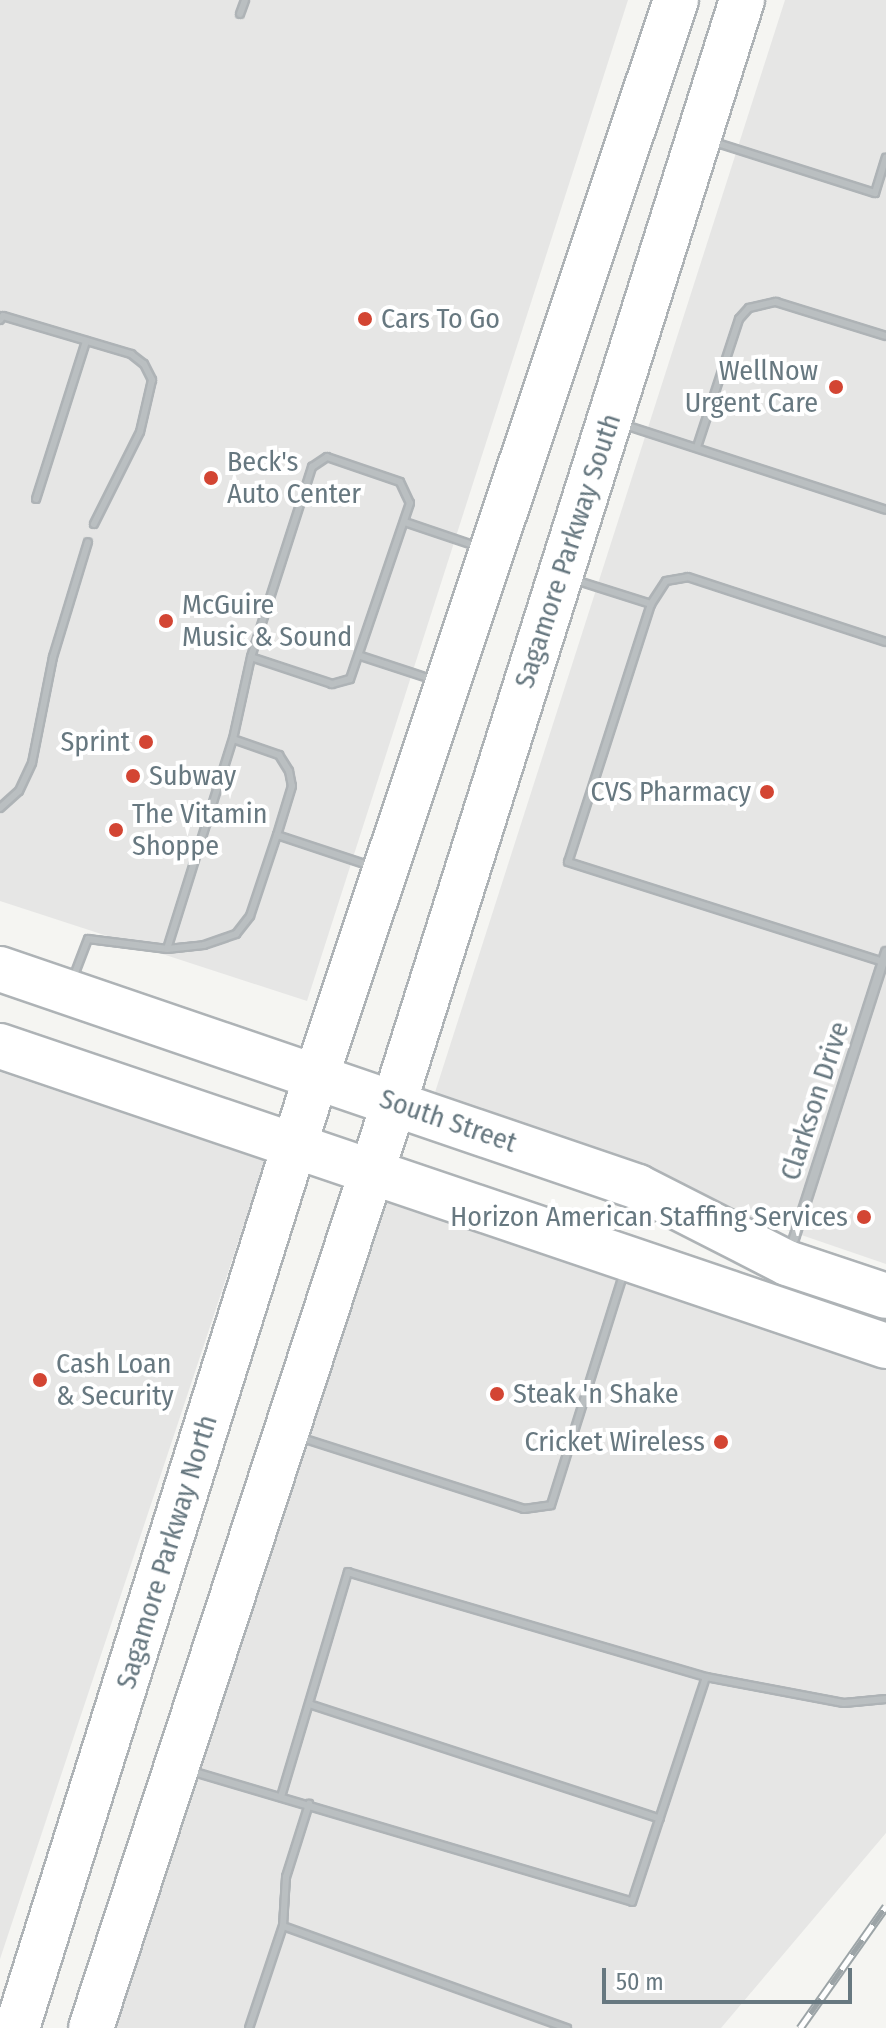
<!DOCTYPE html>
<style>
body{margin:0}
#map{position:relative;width:886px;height:2028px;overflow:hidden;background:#f5f5f2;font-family:"Fira Sans Condensed",sans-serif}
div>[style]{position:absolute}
.built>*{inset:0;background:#e6e6e5}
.roads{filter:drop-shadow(2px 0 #aeb3b6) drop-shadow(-2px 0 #aeb3b6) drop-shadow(0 2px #aeb3b6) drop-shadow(0 -2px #aeb3b6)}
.lane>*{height:6px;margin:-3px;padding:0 3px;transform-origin:3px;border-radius:3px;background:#babfc1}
.street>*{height:8px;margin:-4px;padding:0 4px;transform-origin:4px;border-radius:4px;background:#babfc1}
.primary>*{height:44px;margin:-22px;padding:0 22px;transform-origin:22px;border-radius:22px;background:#fff}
.rail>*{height:9px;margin-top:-4.5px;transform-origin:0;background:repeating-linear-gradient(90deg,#fff 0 18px,#9ca4a7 0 36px);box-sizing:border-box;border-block:2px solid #9ca4a7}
.dots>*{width:22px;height:22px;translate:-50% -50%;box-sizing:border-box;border:4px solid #fff;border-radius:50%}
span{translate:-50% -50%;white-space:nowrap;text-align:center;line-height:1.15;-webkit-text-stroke:8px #fff;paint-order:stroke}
.poi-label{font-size:28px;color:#677880}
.left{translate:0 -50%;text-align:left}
.right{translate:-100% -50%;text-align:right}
.street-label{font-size:28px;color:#677880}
.scale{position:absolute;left:602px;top:1968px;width:250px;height:36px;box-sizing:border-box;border:4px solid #677880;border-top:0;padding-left:10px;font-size:24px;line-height:28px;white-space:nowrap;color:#677880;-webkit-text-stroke:6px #fff;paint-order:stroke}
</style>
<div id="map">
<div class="built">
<div style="clip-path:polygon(0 0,628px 0,307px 1001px,0 901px)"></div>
<div style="clip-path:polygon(785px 0,886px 0,886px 1264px,430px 1108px)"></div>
<div style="clip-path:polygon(0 1072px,265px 1161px,0 1959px)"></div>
<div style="clip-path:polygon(373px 1169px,886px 1346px,886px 1833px,721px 2028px,92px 2028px)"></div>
</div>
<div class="roads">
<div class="lane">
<div style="left:240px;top:14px;width:15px;rotate:-70deg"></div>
<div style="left:714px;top:142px;width:169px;rotate:17.6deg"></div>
<div style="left:875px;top:193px;width:37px;rotate:-73deg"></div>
<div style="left:0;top:320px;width:5px;rotate:-53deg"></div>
<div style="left:3px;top:316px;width:134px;rotate:16.5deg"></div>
<div style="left:131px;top:354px;width:16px;rotate:38deg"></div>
<div style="left:144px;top:364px;width:18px;rotate:63deg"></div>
<div style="left:152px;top:380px;width:53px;rotate:103deg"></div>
<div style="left:140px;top:432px;width:103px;rotate:116.6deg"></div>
<div style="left:625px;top:425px;width:274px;rotate:18deg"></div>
<div style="left:697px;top:447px;width:135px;rotate:-71.8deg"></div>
<div style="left:739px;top:319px;width:15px;rotate:-48deg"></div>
<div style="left:749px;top:308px;width:28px;rotate:-13deg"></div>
<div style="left:776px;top:302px;width:115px;rotate:17.2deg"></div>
<div style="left:36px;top:499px;width:166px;rotate:-72.4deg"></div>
<div style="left:405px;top:522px;width:78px;rotate:18.7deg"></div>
<div style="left:575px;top:580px;width:80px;rotate:17.5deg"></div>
<div style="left:651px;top:604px;width:271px;rotate:107.8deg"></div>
<div style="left:568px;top:862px;width:330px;rotate:17.6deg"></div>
<div style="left:651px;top:604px;width:27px;rotate:-57deg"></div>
<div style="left:666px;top:581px;width:22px;rotate:-10deg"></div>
<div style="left:688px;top:577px;width:208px;rotate:18.2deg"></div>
<div style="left:361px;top:656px;width:77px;rotate:18.2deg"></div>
<div style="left:233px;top:739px;width:49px;rotate:19.2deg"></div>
<div style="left:279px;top:755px;width:19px;rotate:58deg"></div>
<div style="left:289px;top:771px;width:15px;rotate:79deg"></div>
<div style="left:292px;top:786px;width:51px;rotate:107deg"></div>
<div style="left:0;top:808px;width:25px;rotate:-42deg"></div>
<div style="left:19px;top:791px;width:31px;rotate:-65deg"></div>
<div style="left:32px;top:763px;width:108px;rotate:-78.8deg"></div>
<div style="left:53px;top:657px;width:120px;rotate:-73.1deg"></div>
<div style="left:167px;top:949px;width:220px;rotate:-72.6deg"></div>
<div style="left:233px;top:739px;width:84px;rotate:-77.6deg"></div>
<div style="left:251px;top:657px;width:200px;rotate:-72.2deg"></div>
<div style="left:312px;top:467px;width:18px;rotate:-34deg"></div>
<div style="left:327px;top:457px;width:77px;rotate:18.9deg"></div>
<div style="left:400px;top:482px;width:23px;rotate:65deg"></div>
<div style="left:410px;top:503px;width:186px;rotate:108.8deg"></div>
<div style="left:350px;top:679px;width:19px;rotate:164deg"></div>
<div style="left:332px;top:684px;width:85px;rotate:-161.6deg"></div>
<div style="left:73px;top:978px;width:42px;rotate:-69deg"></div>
<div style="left:88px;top:939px;width:80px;rotate:7.2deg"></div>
<div style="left:167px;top:949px;width:37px;rotate:-6deg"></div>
<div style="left:204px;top:945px;width:34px;rotate:-19deg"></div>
<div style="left:236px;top:934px;width:23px;rotate:-52deg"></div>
<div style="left:250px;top:916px;width:85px;rotate:-71.6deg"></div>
<div style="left:277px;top:835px;width:99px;rotate:18.3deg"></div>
<div style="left:302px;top:1438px;width:233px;rotate:17.7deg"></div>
<div style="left:524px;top:1509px;width:27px;rotate:-8deg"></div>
<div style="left:551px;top:1505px;width:244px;rotate:-72.6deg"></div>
<div style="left:706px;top:1677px;width:140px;rotate:10.7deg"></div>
<div style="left:844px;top:1703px;width:42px;rotate:-5.4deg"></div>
<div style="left:309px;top:1704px;width:369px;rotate:18.1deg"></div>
<div style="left:191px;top:1771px;width:460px;rotate:16.5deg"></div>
<div style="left:632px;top:1902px;width:237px;rotate:-71.8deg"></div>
<div style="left:706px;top:1677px;width:373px;rotate:-163.7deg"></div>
<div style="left:348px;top:1572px;width:235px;rotate:106.6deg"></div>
<div style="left:283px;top:1926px;width:49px;rotate:-86.5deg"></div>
<div style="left:286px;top:1877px;width:77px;rotate:-72.5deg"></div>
<div style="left:249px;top:2028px;width:108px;rotate:-71.6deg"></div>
<div style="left:283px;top:1926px;width:302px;rotate:19.8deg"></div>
</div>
<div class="street">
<div style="left:790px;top:1251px;width:314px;rotate:-72.2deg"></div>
</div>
<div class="primary">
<div style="left:0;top:969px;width:674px;rotate:18.86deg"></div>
<div style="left:638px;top:1187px;width:167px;rotate:27deg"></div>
<div style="left:787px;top:1263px;width:104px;rotate:18.4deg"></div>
<div style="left:0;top:1046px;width:935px;rotate:18.71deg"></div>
<div style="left:17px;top:2028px;width:997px;rotate:-72.55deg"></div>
<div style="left:316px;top:1077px;width:1136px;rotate:-71.52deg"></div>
<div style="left:91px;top:2028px;width:973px;rotate:-71.86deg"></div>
<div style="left:394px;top:1103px;width:1157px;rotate:-72.49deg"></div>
</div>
</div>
<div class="rail">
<div style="left:800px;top:2028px;width:149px;rotate:-54.8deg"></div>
</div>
<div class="dots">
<div style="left:365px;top:319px;background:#d34533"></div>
<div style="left:836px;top:387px;background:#d34533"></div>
<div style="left:211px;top:478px;background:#d34533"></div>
<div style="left:166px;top:621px;background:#d34533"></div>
<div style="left:146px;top:742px;background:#d34533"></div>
<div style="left:133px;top:776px;background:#d34533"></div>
<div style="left:767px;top:792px;background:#d34533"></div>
<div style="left:116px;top:830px;background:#d34533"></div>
<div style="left:864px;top:1217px;background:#d34533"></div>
<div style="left:40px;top:1380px;background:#d34533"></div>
<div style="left:497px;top:1394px;background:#d34533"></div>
<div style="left:721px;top:1442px;background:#d34533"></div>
</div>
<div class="poi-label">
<span class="left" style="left:381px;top:319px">Cars To Go</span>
<span class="right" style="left:818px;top:387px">WellNow<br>Urgent Care</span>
<span class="left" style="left:227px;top:478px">Beck's<br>Auto Center</span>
<span class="left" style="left:182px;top:621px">McGuire<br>Music &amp; Sound</span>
<span class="right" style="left:130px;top:742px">Sprint</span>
<span class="left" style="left:149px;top:776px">Subway</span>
<span class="right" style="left:751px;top:792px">CVS Pharmacy</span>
<span class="left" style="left:132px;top:830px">The Vitamin<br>Shoppe</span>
<span class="right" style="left:848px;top:1217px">Horizon American Staffing Services</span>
<span class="left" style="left:56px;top:1380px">Cash Loan<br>&amp; Security</span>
<span class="left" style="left:513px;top:1394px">Steak 'n Shake</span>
<span class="right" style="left:705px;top:1442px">Cricket Wireless</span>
</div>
<div class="street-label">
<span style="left:568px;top:551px;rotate:-72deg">Sagamore Parkway South</span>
<span style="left:815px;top:1101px;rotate:-72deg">Clarkson Drive</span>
<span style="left:448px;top:1121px;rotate:19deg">South Street</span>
<span style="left:167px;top:1552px;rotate:-73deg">Sagamore Parkway North</span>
</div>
<div class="scale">50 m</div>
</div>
